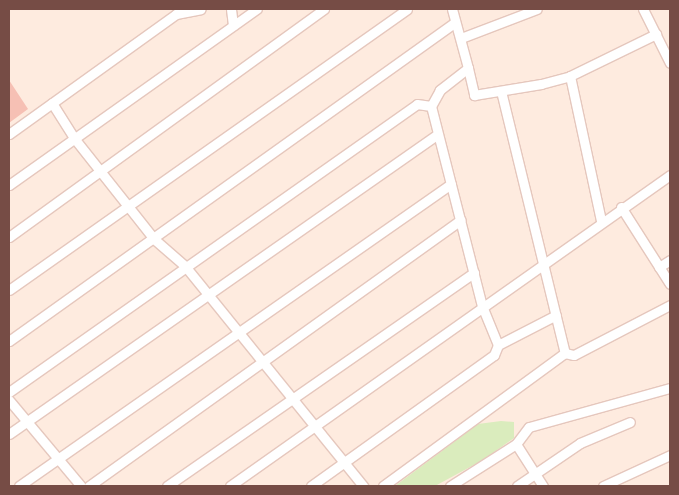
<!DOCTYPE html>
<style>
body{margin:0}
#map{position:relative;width:679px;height:495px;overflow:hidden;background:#feebdf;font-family:"Golos Text",sans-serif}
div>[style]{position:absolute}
.green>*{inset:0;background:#daecbd}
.building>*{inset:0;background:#f6c0b4}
.roads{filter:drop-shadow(1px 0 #e5c7bd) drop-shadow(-1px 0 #e5c7bd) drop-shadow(0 1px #e5c7bd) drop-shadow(0 -1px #e5c7bd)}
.street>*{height:9px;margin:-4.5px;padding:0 4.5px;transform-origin:4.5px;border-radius:4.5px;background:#fff}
span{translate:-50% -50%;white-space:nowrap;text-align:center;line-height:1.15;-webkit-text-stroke:5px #fff0e7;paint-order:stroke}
.frame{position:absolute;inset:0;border:10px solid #764c45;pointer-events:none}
</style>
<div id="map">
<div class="green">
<div style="clip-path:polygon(501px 421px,514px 422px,514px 438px,483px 460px,435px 486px,395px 486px,478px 424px)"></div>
</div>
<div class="building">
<div style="clip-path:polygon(9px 80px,28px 109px,9px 123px)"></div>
</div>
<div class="roads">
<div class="street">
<div style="left:231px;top:9px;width:16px;rotate:83deg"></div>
<div style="left:452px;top:9px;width:61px;rotate:74.8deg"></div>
<div style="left:468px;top:68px;width:36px;rotate:142deg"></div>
<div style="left:440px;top:90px;width:18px;rotate:119deg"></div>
<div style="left:431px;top:106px;width:206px;rotate:75.7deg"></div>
<div style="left:482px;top:306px;width:42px;rotate:67.7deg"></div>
<div style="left:643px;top:9px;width:60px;rotate:63.4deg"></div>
<div style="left:461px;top:38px;width:81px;rotate:-20.9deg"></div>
<div style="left:468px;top:68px;width:28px;rotate:77deg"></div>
<div style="left:474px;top:95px;width:68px;rotate:-9.3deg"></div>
<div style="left:541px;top:84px;width:30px;rotate:-15deg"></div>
<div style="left:570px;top:76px;width:96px;rotate:-26deg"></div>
<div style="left:570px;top:76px;width:148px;rotate:77.9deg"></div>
<div style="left:501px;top:91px;width:270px;rotate:76.3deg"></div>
<div style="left:52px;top:103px;width:41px;rotate:57.8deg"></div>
<div style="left:74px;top:138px;width:129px;rotate:51.6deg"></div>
<div style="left:154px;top:239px;width:41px;rotate:41.1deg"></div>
<div style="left:185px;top:266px;width:283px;rotate:51deg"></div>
<div style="left:9px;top:134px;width:206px;rotate:-35.7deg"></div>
<div style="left:176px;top:14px;width:25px;rotate:-11deg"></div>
<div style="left:9px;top:185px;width:304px;rotate:-35.4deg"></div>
<div style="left:621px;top:207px;width:91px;rotate:57.5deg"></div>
<div style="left:9px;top:237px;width:389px;rotate:-35.9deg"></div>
<div style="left:659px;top:267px;width:13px;rotate:-32deg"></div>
<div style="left:9px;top:290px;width:487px;rotate:-35.2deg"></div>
<div style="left:9px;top:341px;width:547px;rotate:-35.55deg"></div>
<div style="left:9px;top:392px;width:499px;rotate:-35.2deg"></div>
<div style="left:417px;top:104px;width:14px;rotate:8deg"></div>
<div style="left:9px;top:400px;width:112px;rotate:50.1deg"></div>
<div style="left:9px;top:434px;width:523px;rotate:-34.97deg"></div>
<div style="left:516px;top:444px;width:50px;rotate:57.3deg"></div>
<div style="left:19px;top:486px;width:527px;rotate:-34.96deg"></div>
<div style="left:89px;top:486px;width:457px;rotate:-35.6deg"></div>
<div style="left:167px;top:486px;width:374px;rotate:-34.8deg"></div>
<div style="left:230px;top:486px;width:539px;rotate:-35.25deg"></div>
<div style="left:311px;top:486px;width:225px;rotate:-35.6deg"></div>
<div style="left:494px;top:355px;width:11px;rotate:-68deg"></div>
<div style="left:498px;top:345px;width:65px;rotate:-27.3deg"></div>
<div style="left:383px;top:486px;width:225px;rotate:-36.2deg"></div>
<div style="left:565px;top:353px;width:9px;rotate:13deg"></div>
<div style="left:574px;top:355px;width:108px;rotate:-27.5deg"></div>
<div style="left:450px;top:486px;width:78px;rotate:-32.5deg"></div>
<div style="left:516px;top:444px;width:21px;rotate:-53deg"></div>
<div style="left:529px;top:427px;width:146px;rotate:-15.5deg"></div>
<div style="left:517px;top:486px;width:76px;rotate:-34.3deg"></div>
<div style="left:580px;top:443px;width:54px;rotate:-22.8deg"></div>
<div style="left:603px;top:486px;width:74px;rotate:-24.8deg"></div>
</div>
</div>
<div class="frame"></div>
</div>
